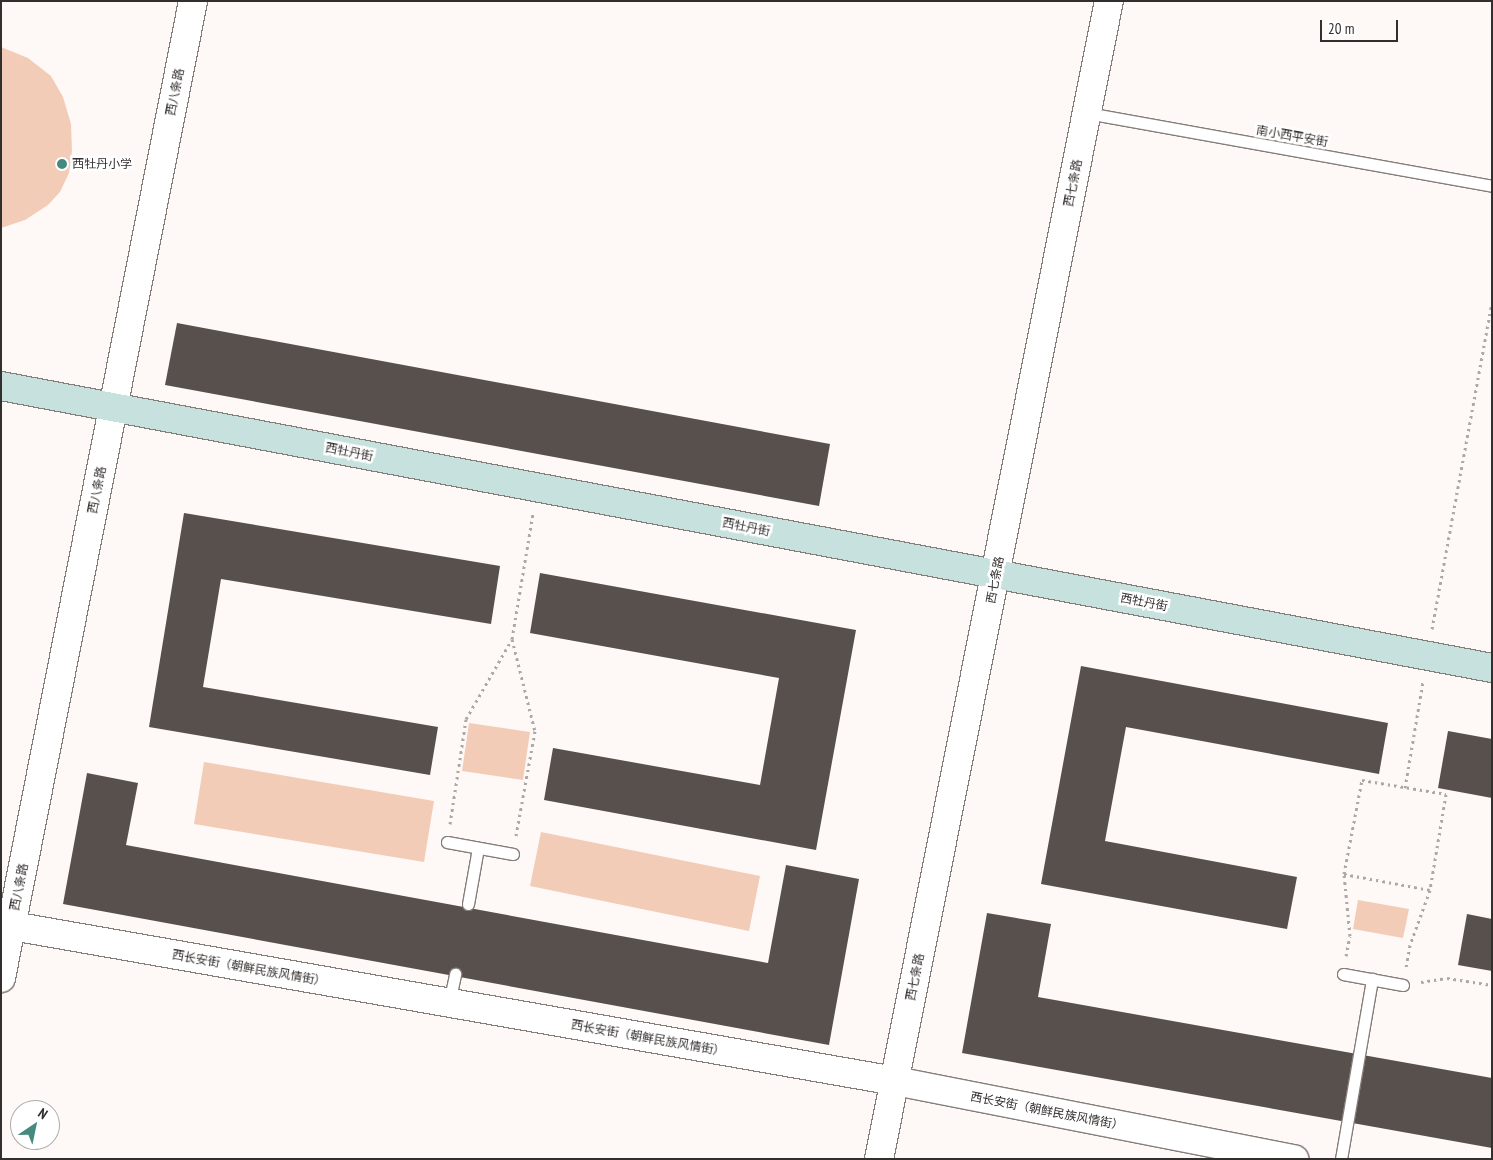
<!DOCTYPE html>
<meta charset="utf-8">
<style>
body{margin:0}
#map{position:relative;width:1493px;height:1160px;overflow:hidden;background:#fef8f6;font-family:"PT Sans Narrow","Noto Sans SC",sans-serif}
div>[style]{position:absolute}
.green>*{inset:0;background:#f3ccb8}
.building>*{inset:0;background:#58504c}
.path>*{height:3px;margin-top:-1.5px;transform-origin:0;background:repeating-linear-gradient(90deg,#ada8a6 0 2.5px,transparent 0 6.5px)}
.roads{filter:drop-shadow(1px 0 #857d78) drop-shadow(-1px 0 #857d78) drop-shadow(0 1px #857d78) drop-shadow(0 -1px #857d78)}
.service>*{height:11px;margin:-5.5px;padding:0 5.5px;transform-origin:5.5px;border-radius:5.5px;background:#fff}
.tertiary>*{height:28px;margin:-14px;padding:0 14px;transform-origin:14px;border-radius:14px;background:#fff}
.secondary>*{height:28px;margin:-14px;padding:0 14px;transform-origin:14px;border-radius:14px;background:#c7e2de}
.dots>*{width:14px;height:14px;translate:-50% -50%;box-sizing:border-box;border:2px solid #fff;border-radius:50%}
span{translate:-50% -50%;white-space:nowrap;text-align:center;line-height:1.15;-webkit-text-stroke:5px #fff;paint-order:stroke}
.street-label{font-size:12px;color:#332f2e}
.poi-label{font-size:12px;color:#332f2e}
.left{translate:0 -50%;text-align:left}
.frame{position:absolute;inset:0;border:2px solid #332f2e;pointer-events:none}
.north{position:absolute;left:10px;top:1100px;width:50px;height:50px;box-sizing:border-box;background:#fff;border:1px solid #adacab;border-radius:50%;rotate:34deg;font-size:14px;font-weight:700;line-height:20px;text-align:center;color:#332f2e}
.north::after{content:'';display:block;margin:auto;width:18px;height:22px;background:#468a7f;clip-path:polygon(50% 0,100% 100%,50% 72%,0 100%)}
.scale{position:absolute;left:1320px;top:20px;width:78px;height:22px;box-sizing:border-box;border:2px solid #332f2e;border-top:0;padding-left:6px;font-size:15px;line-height:18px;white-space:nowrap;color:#332f2e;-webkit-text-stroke:4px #fff;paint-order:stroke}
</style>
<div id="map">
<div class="green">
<div style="clip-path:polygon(1px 47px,28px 58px,51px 76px,63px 97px,71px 124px,72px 151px,69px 173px,60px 192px,48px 205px,25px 220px,1px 228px)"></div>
<div style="clip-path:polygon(469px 723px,530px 732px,523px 780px,462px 771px)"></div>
<div style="clip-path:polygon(204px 762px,434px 801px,424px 862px,194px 824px)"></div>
<div style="clip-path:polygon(541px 832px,760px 876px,749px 931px,530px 886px)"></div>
<div style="clip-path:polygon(1358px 900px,1409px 909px,1403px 938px,1353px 929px)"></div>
</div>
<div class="building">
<div style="clip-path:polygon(177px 323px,830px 444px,819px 506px,165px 385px)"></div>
<div style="clip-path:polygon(184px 513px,500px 566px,491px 624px,221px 579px,203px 687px,438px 727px,430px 775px,149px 727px)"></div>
<div style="clip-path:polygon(540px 573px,856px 630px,816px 850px,544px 800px,553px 748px,760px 785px,779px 678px,530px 633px)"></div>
<div style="clip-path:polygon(1081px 666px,1388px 723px,1379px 774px,1126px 727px,1105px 841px,1297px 877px,1287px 929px,1041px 884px)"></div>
<div style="clip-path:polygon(1448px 731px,1492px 739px,1492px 798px,1438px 788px)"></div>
<div style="clip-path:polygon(87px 773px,138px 783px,126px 845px,768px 963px,786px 865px,859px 879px,829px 1045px,63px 904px)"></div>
<div style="clip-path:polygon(987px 913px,1051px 924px,1038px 997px,1492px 1078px,1492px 1148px,962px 1053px)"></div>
<div style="clip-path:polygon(1467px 914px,1492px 919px,1492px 971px,1458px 965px)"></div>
</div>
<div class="path">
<div style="left:1432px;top:629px;width:331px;rotate:-79.6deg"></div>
<div style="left:512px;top:639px;width:95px;rotate:76deg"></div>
<div style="left:535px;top:731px;width:107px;rotate:100.3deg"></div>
<div style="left:1405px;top:788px;width:108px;rotate:-80.4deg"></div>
<div style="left:450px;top:824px;width:106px;rotate:-81.3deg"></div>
<div style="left:466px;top:719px;width:92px;rotate:-60.1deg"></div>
<div style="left:512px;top:639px;width:128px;rotate:-80.5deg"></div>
<div style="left:1344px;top:874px;width:87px;rotate:10.5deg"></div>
<div style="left:1346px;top:956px;width:20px;rotate:-79deg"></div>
<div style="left:1350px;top:936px;width:62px;rotate:-95.5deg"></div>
<div style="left:1344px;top:874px;width:96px;rotate:-79.2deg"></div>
<div style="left:1362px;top:780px;width:85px;rotate:9.5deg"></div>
<div style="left:1446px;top:794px;width:97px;rotate:99.5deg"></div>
<div style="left:1430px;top:890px;width:59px;rotate:110deg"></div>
<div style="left:1410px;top:945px;width:22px;rotate:100deg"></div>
<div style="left:1421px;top:982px;width:26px;rotate:-9deg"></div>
<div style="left:1447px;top:978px;width:46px;rotate:8.8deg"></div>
</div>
<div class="roads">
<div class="service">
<div style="left:1087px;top:113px;width:412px;rotate:10.2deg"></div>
<div style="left:447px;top:842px;width:67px;rotate:10.3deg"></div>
<div style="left:468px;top:904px;width:57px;rotate:-79.9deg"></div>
<div style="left:1343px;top:974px;width:61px;rotate:10.4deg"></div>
<div style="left:449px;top:1003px;width:30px;rotate:-78deg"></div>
<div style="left:1341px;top:1159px;width:183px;rotate:-80.2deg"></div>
</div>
<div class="tertiary">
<div style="left:1px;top:924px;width:908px;rotate:9.96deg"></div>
<div style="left:895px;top:1081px;width:407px;rotate:11.1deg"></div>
<div style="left:1px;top:978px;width:996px;rotate:-78.88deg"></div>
<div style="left:879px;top:1159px;width:1181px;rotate:-78.77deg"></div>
</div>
<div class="secondary">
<div style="left:1px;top:386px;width:1517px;rotate:10.71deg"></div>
</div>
</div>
<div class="dots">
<div style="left:62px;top:164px;background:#468a7f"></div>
</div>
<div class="street-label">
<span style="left:175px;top:92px;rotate:-79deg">西八条路</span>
<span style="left:1292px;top:136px;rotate:10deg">南小西平安街</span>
<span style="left:1073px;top:183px;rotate:-79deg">西七条路</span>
<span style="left:349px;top:452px;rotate:11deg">西牡丹街</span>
<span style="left:97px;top:490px;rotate:-79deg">西八条路</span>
<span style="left:746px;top:527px;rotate:11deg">西牡丹街</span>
<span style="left:995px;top:580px;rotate:-79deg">西七条路</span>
<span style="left:1144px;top:602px;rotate:11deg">西牡丹街</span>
<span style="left:19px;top:887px;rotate:-79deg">西八条路</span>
<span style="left:249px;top:968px;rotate:10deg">西长安街（朝鲜民族风情街）</span>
<span style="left:915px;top:977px;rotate:-79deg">西七条路</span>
<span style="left:648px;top:1038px;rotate:10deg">西长安街（朝鲜民族风情街）</span>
<span style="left:1047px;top:1111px;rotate:11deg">西长安街（朝鲜民族风情街）</span>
</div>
<div class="poi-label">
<span class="left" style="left:72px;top:164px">西牡丹小学</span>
</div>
<div class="frame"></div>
<div class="north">N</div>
<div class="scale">20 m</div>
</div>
